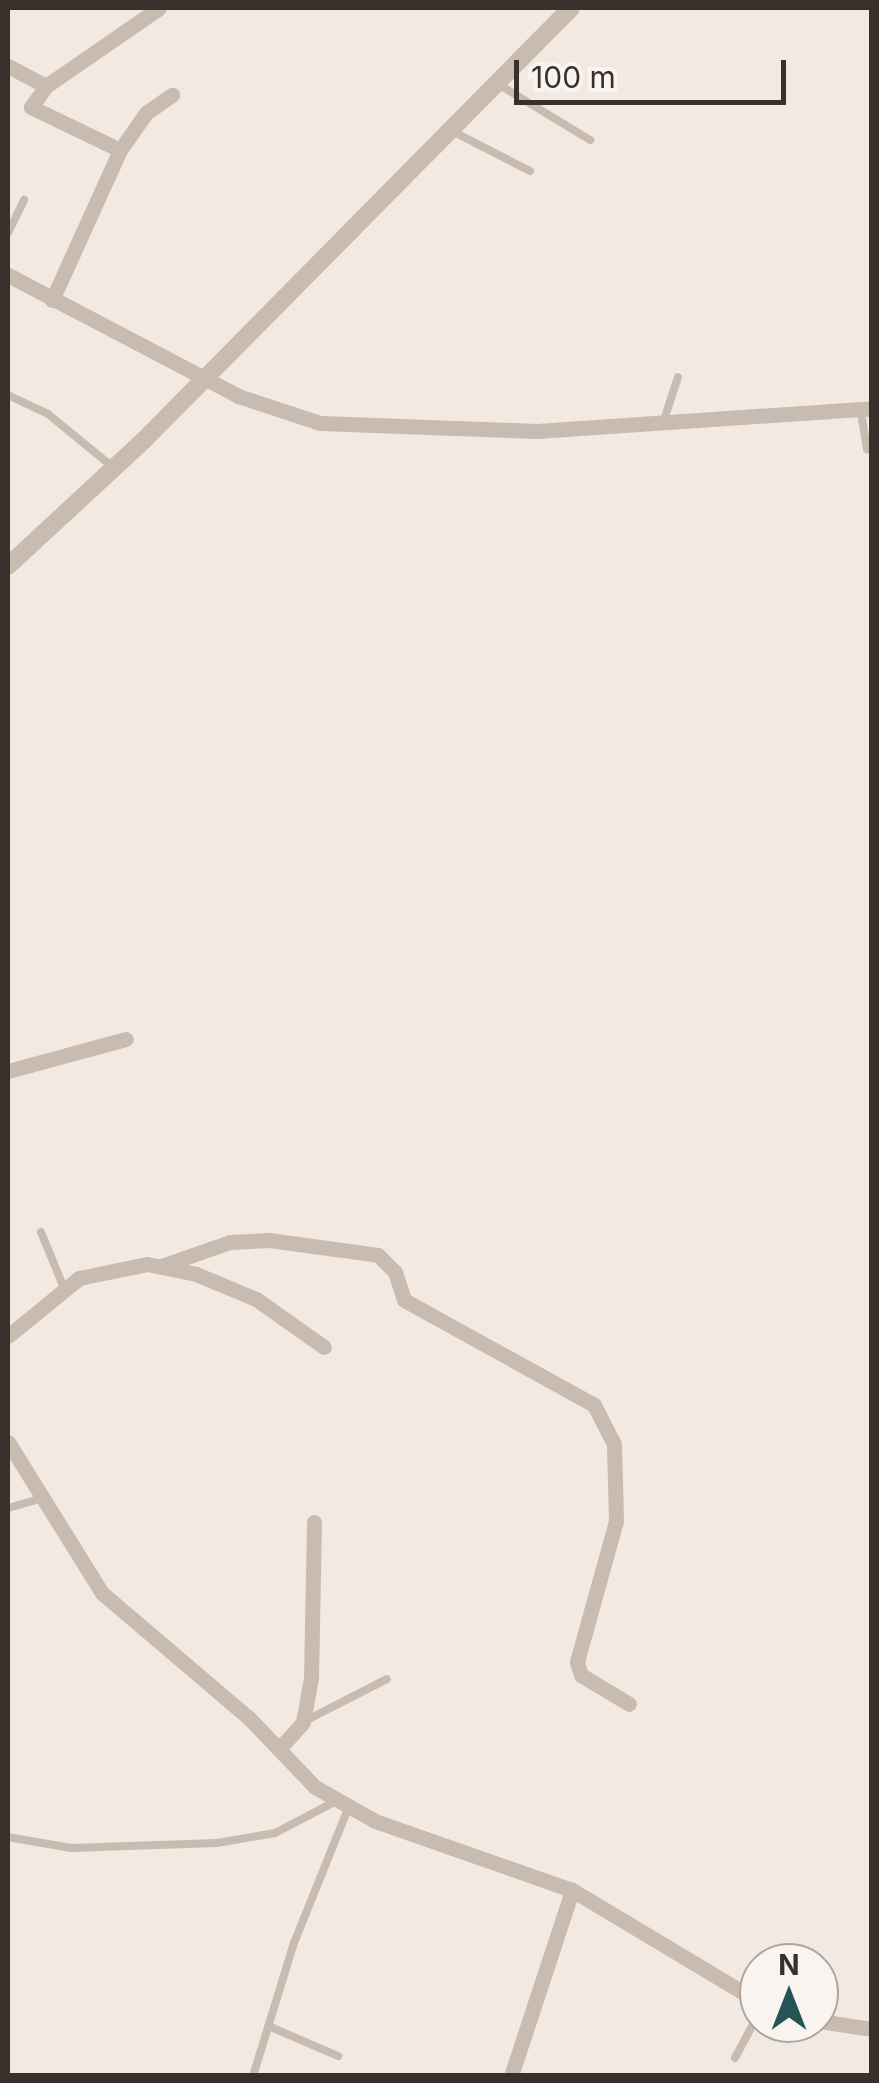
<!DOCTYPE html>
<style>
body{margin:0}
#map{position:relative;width:879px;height:2083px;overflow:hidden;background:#f2eae2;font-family:Inter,sans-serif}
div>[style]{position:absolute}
.service>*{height:8px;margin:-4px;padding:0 4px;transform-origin:4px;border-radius:4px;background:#c9bbaf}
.minor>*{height:15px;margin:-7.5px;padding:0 7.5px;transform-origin:7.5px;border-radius:7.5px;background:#c9bbaf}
.tertiary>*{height:18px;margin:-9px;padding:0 9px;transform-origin:9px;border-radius:9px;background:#c9bbaf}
span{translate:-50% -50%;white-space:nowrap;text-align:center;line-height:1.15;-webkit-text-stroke:9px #f9f4ef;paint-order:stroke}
.frame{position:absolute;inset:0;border:10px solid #39302c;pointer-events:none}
.north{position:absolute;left:739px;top:1943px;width:100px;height:100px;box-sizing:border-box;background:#f9f4ef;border:2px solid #aca6a1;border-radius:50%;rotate:0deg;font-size:28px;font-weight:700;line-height:40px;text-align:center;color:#39302c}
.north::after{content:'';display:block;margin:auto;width:35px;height:45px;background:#255457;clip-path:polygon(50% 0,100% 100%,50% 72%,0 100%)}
.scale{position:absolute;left:514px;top:60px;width:272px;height:45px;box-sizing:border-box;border:5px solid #39302c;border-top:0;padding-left:12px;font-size:30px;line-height:35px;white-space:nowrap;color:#39302c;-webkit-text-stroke:8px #f9f4ef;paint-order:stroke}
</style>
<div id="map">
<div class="service">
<div style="left:498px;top:84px;width:108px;rotate:31.3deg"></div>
<div style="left:450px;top:130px;width:90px;rotate:27.1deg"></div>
<div style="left:8px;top:233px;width:37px;rotate:-64deg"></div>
<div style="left:8px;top:395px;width:44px;rotate:25.4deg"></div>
<div style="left:48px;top:414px;width:85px;rotate:39.3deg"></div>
<div style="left:860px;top:407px;width:43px;rotate:80.5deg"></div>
<div style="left:664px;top:420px;width:45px;rotate:-72deg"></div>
<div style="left:41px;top:1232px;width:61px;rotate:67.7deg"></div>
<div style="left:8px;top:1508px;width:35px;rotate:-16deg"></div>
<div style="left:303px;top:1722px;width:94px;rotate:-27.1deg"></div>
<div style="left:8px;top:1837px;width:64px;rotate:9.9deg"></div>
<div style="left:71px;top:1848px;width:146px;rotate:-2deg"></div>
<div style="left:217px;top:1843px;width:59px;rotate:-9.8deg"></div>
<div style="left:275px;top:1833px;width:71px;rotate:-27.6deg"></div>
<div style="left:273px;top:2028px;width:71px;rotate:23.3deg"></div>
<div style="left:735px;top:2058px;width:51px;rotate:-61.9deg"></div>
<div style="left:253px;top:2076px;width:139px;rotate:-72.9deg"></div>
<div style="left:294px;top:1943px;width:148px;rotate:-68.1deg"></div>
</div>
<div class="minor">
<div style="left:8px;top:66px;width:43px;rotate:27.8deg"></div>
<div style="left:120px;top:150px;width:99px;rotate:-154.2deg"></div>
<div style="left:31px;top:107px;width:26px;rotate:-54deg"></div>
<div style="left:46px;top:86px;width:137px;rotate:-34.6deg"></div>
<div style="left:8px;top:275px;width:260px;rotate:27.7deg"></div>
<div style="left:238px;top:396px;width:86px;rotate:18.2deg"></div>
<div style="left:320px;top:423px;width:217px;rotate:2.1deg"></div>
<div style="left:537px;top:431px;width:336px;rotate:-3.9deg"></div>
<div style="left:52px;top:300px;width:165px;rotate:-65.6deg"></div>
<div style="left:120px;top:150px;width:45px;rotate:-54.9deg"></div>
<div style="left:146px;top:113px;width:32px;rotate:-35deg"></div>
<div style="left:8px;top:1071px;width:122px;rotate:-15.2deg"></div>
<div style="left:161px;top:1266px;width:73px;rotate:-19.2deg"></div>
<div style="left:230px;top:1242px;width:39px;rotate:-3deg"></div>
<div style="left:269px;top:1240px;width:110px;rotate:7.8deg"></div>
<div style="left:378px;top:1255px;width:24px;rotate:45deg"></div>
<div style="left:395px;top:1272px;width:29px;rotate:72deg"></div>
<div style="left:404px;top:1300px;width:217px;rotate:28.9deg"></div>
<div style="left:594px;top:1405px;width:44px;rotate:62.9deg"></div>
<div style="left:614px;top:1444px;width:77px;rotate:88.5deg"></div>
<div style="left:616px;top:1521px;width:146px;rotate:105.5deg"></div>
<div style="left:577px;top:1662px;width:14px;rotate:73deg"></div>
<div style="left:581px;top:1675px;width:56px;rotate:31.1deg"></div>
<div style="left:8px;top:1336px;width:92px;rotate:-39.2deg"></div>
<div style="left:79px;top:1278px;width:69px;rotate:-11.6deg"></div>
<div style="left:147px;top:1264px;width:50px;rotate:11.5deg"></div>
<div style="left:196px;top:1274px;width:65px;rotate:22.6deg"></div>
<div style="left:256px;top:1299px;width:83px;rotate:35.2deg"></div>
<div style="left:8px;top:1442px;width:178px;rotate:58.1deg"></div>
<div style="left:102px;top:1593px;width:193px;rotate:40.4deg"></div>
<div style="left:249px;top:1718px;width:95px;rotate:46.3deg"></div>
<div style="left:315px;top:1787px;width:69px;rotate:29.5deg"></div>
<div style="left:375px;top:1821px;width:209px;rotate:19.3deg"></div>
<div style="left:572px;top:1890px;width:218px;rotate:30.9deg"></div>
<div style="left:279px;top:1749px;width:36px;rotate:-48deg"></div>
<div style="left:303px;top:1722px;width:45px;rotate:-79.7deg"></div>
<div style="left:311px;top:1678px;width:156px;rotate:-88.9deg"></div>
<div style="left:819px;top:2021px;width:54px;rotate:8.6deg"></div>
<div style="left:511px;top:2076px;width:196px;rotate:-71.8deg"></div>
</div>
<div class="tertiary">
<div style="left:8px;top:566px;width:185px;rotate:-42.8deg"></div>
<div style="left:144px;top:440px;width:607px;rotate:-45.33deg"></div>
</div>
<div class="frame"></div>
<div class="north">N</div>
<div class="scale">100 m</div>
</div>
